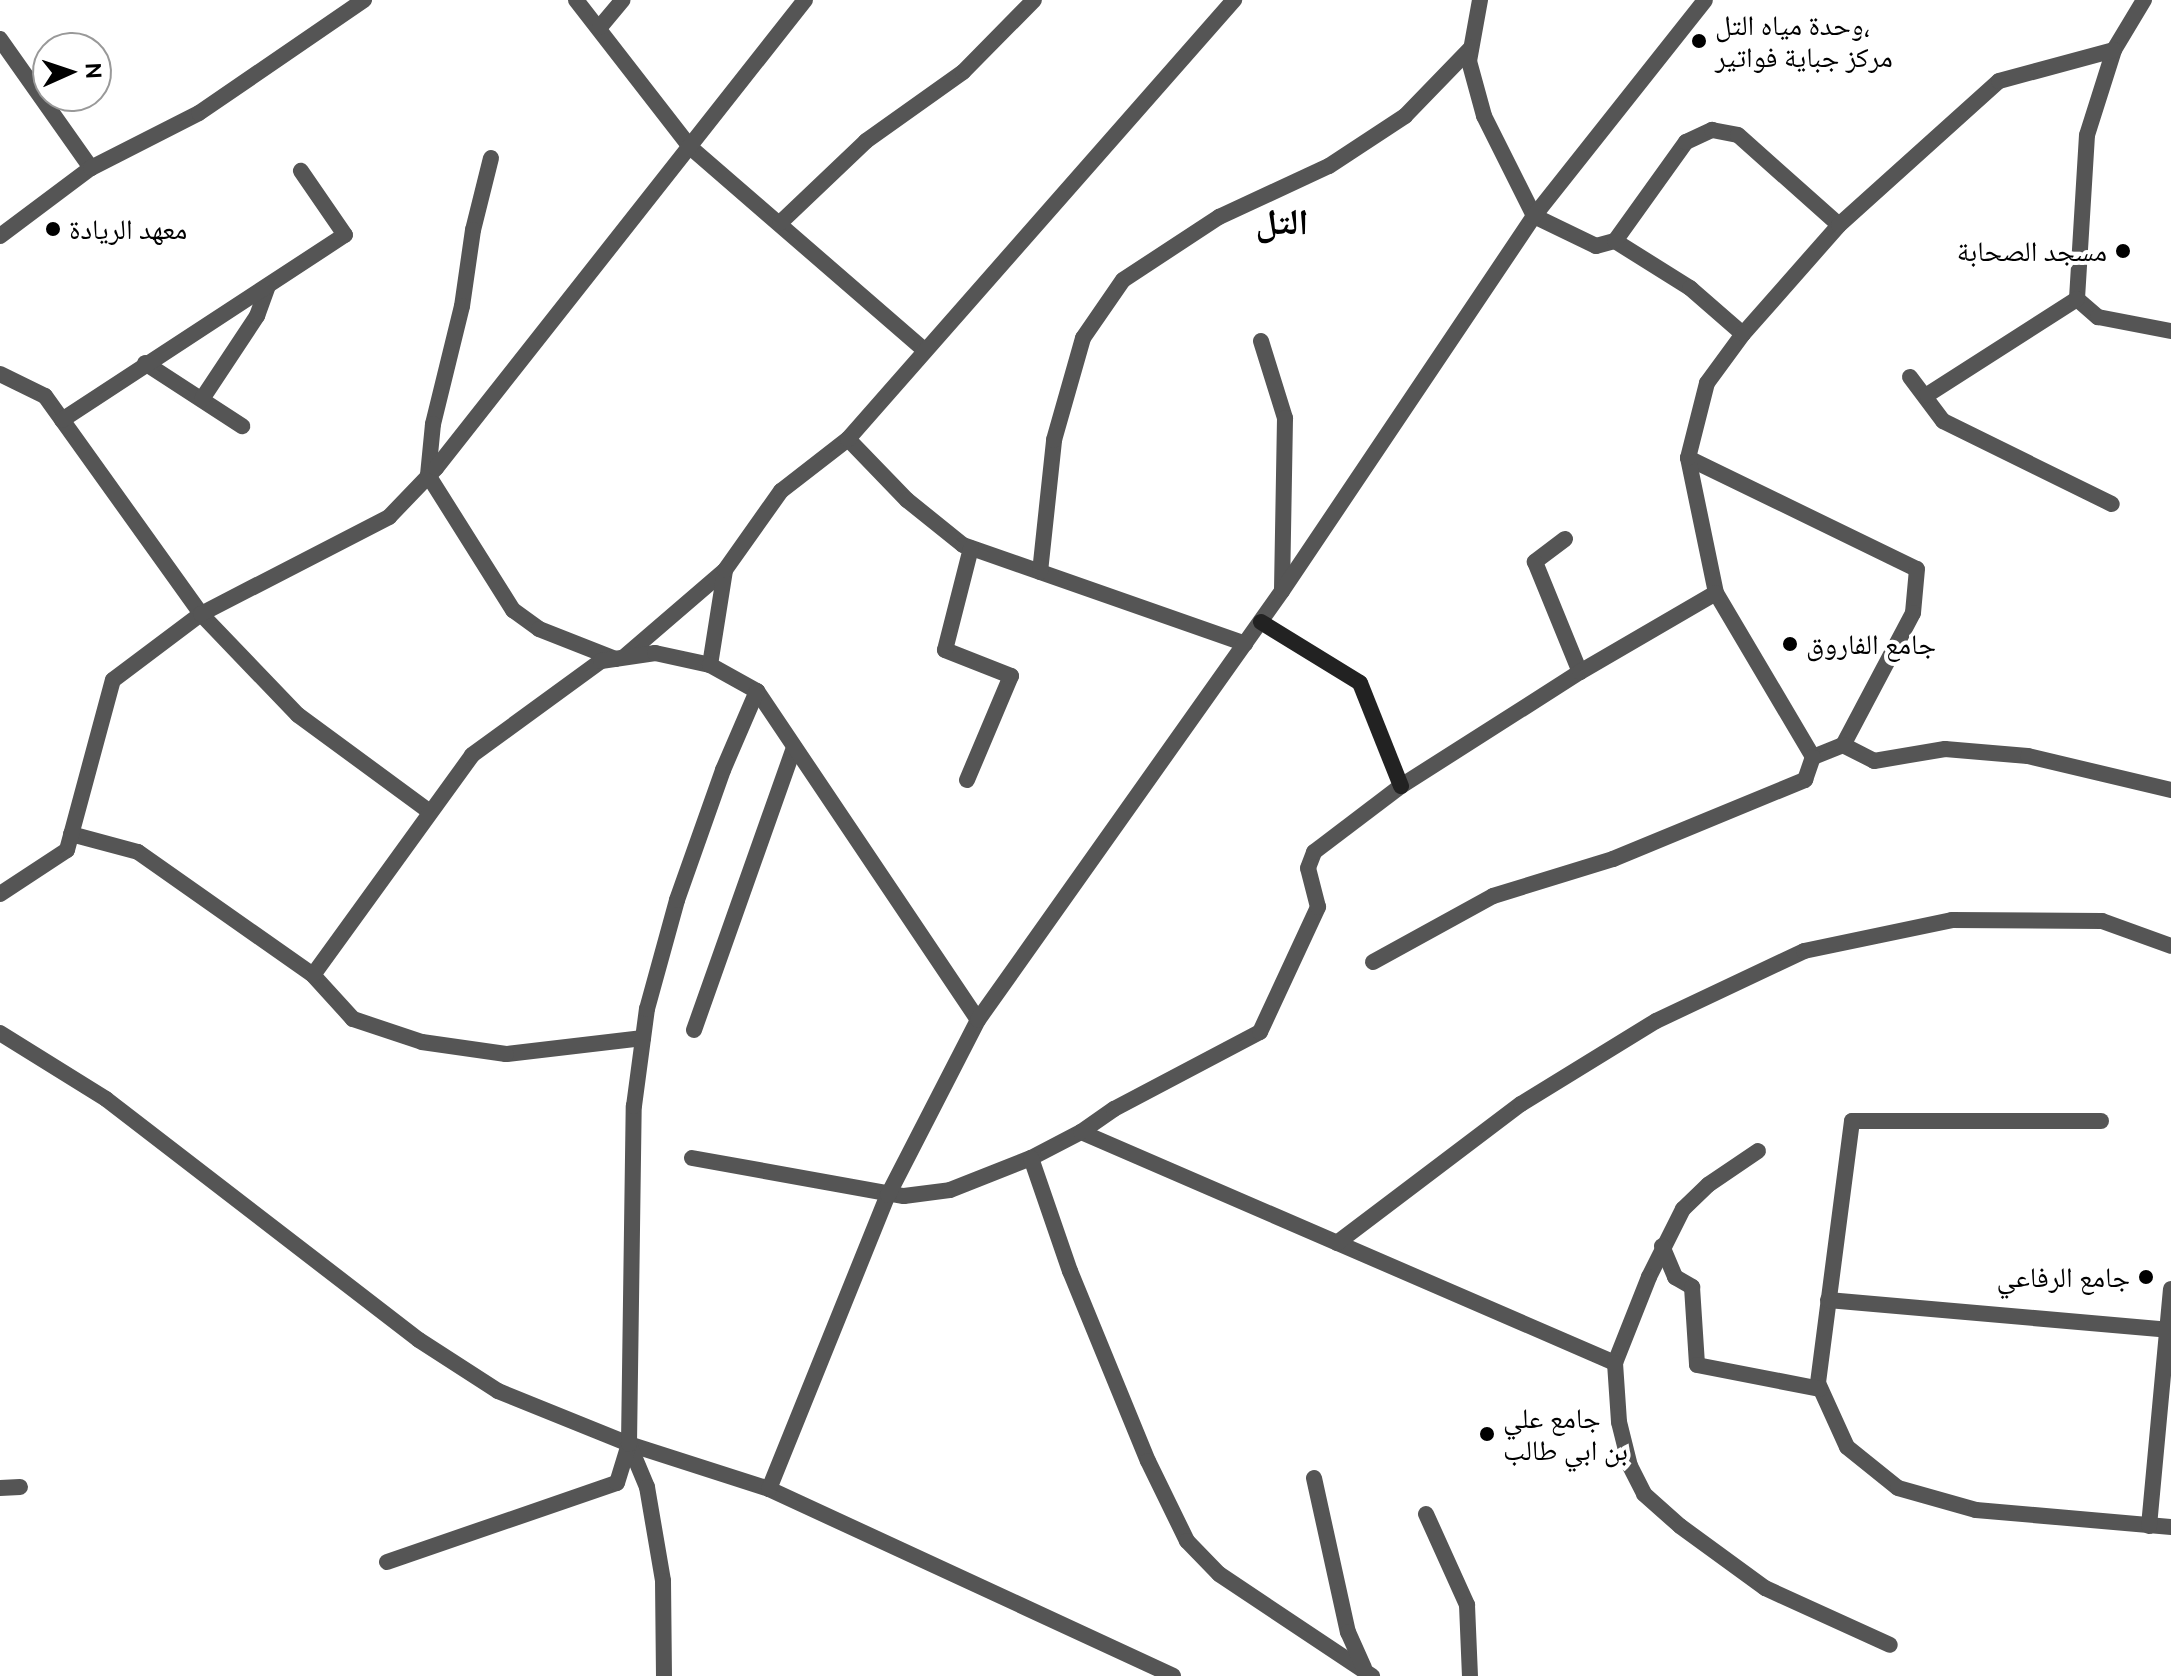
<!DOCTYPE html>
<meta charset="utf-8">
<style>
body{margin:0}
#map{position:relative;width:2171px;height:1676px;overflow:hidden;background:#fff;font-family:Ubuntu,"Noto Naskh Arabic",sans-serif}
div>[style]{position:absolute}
.street>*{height:16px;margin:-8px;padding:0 8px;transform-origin:8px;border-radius:8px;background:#555}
.secondary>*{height:16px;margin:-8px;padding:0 8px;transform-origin:8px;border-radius:8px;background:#222}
.dots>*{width:22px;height:22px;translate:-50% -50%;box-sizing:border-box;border:4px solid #fff;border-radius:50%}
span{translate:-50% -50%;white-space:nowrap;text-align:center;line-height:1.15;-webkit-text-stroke:8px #fff;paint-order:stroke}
.poi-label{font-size:28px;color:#000}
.left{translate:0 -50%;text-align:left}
.right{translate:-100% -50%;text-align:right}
.district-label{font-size:36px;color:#000;font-weight:700}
.north{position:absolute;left:32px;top:32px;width:80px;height:80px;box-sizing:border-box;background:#fff;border:2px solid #999;border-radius:50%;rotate:87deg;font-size:22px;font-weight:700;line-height:32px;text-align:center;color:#000}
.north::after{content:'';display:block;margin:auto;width:28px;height:36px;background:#000;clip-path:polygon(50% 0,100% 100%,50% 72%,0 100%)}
</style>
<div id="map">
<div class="street">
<div style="left:576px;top:0;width:186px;rotate:52.2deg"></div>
<div style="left:690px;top:147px;width:310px;rotate:40.9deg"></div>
<div style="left:1480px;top:0;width:62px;rotate:100.2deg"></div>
<div style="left:1469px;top:61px;width:57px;rotate:74.7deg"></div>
<div style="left:1484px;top:116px;width:112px;rotate:63.4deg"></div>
<div style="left:1534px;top:216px;width:69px;rotate:25.8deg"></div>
<div style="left:1596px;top:246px;width:20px;rotate:-15deg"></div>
<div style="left:1615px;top:241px;width:89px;rotate:32.1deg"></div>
<div style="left:1690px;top:288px;width:70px;rotate:41deg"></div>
<div style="left:2144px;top:0;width:58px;rotate:121deg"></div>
<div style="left:2114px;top:50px;width:89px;rotate:107.6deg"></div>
<div style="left:2087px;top:135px;width:164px;rotate:93.5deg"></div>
<div style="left:2077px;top:299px;width:28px;rotate:41deg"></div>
<div style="left:2098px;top:317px;width:74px;rotate:10.9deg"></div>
<div style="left:600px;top:27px;width:35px;rotate:-50deg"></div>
<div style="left:0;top:39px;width:158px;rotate:54.8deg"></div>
<div style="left:491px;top:158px;width:74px;rotate:104deg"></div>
<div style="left:473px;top:230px;width:77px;rotate:98.2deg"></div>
<div style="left:462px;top:306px;width:122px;rotate:103.8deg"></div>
<div style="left:433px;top:424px;width:51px;rotate:95.6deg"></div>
<div style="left:428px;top:475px;width:160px;rotate:57.8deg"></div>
<div style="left:513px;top:610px;width:32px;rotate:36deg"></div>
<div style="left:539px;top:629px;width:82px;rotate:21.5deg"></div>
<div style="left:780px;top:223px;width:119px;rotate:-43.6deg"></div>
<div style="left:866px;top:141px;width:119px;rotate:-35.4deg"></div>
<div style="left:963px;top:72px;width:101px;rotate:-45.4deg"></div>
<div style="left:0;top:236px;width:114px;rotate:-36.8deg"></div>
<div style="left:91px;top:168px;width:121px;rotate:-27deg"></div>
<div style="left:199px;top:113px;width:200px;rotate:-34.4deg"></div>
<div style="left:1615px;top:241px;width:122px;rotate:-54.4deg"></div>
<div style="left:1686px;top:142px;width:29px;rotate:-25deg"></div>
<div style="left:1712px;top:130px;width:26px;rotate:11deg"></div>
<div style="left:1738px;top:135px;width:135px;rotate:41.7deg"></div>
<div style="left:1261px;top:341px;width:81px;rotate:72.7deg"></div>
<div style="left:1285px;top:418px;width:172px;rotate:91deg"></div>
<div style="left:145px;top:363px;width:116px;rotate:33deg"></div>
<div style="left:0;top:374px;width:50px;rotate:26.1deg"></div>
<div style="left:45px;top:396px;width:268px;rotate:54.4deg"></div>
<div style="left:201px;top:614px;width:140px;rotate:46.2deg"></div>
<div style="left:298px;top:715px;width:164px;rotate:36.3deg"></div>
<div style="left:1910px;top:377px;width:55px;rotate:53.1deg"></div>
<div style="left:1943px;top:421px;width:188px;rotate:26.2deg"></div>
<div style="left:1927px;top:395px;width:178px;rotate:-32.6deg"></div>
<div style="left:202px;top:399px;width:100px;rotate:-56.5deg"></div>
<div style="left:257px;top:316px;width:30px;rotate:-70deg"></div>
<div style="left:62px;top:420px;width:338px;rotate:-33.2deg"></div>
<div style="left:345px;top:235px;width:78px;rotate:-124.5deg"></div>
<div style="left:848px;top:439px;width:85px;rotate:46deg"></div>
<div style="left:907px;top:500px;width:72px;rotate:38.8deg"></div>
<div style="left:963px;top:545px;width:299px;rotate:19.3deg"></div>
<div style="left:1688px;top:458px;width:254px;rotate:25.9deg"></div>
<div style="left:1917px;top:569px;width:44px;rotate:95.2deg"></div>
<div style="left:1913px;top:613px;width:149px;rotate:117.9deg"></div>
<div style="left:1843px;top:745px;width:32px;rotate:158deg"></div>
<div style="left:1813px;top:757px;width:191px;rotate:-120.6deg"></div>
<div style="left:1716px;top:593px;width:138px;rotate:-101.7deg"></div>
<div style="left:1688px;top:458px;width:77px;rotate:-75.8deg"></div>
<div style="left:1707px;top:383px;width:61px;rotate:-53.7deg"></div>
<div style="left:1743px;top:334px;width:145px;rotate:-48.6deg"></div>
<div style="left:1839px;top:225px;width:215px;rotate:-42deg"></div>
<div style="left:1999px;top:81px;width:119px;rotate:-15.1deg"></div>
<div style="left:1565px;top:539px;width:38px;rotate:143deg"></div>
<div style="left:1535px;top:562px;width:119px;rotate:67.8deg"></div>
<div style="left:1040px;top:572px;width:133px;rotate:-83.9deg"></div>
<div style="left:1054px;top:440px;width:106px;rotate:-74.1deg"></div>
<div style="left:1083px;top:338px;width:70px;rotate:-55.4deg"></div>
<div style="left:1123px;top:280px;width:115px;rotate:-33.3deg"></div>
<div style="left:1219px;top:217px;width:121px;rotate:-24.9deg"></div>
<div style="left:1329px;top:166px;width:91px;rotate:-33.3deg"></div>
<div style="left:1405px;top:116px;width:95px;rotate:-45.9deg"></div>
<div style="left:624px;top:657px;width:133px;rotate:-40.7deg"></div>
<div style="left:710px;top:665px;width:96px;rotate:-81deg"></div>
<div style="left:725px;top:570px;width:97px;rotate:-54.7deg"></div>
<div style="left:781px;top:491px;width:85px;rotate:-37.8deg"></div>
<div style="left:848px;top:439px;width:585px;rotate:-48.68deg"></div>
<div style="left:1843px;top:745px;width:35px;rotate:27deg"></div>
<div style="left:1874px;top:761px;width:72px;rotate:-9.6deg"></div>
<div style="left:1945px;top:749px;width:83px;rotate:4.8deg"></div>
<div style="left:2028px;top:756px;width:147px;rotate:13.4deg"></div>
<div style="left:967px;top:780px;width:113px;rotate:-67.1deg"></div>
<div style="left:1011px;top:676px;width:71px;rotate:-158.5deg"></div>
<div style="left:945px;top:650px;width:105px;rotate:-75.7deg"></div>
<div style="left:71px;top:834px;width:69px;rotate:15deg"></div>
<div style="left:138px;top:852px;width:214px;rotate:35.1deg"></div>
<div style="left:0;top:894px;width:80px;rotate:-33.3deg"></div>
<div style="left:67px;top:850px;width:176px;rotate:-74.9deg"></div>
<div style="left:113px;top:680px;width:110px;rotate:-36.9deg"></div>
<div style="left:201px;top:614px;width:212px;rotate:-27.3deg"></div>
<div style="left:389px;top:517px;width:68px;rotate:-46.2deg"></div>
<div style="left:436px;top:468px;width:596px;rotate:-51.75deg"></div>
<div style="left:1373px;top:962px;width:137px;rotate:-28.8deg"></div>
<div style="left:1493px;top:896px;width:126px;rotate:-17.1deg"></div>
<div style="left:1613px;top:859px;width:208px;rotate:-22.4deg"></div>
<div style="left:1805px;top:780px;width:24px;rotate:-71deg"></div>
<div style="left:694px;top:1030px;width:300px;rotate:-70.5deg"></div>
<div style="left:0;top:1033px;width:125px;rotate:31.9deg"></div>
<div style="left:106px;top:1099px;width:395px;rotate:37.6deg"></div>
<div style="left:419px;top:1340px;width:94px;rotate:32.8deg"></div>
<div style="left:498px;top:1391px;width:141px;rotate:22deg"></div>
<div style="left:629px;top:1444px;width:147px;rotate:17.8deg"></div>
<div style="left:769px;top:1489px;width:445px;rotate:24.8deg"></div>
<div style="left:643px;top:1038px;width:138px;rotate:173.3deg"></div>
<div style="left:506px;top:1054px;width:85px;rotate:-171.9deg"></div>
<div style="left:422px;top:1042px;width:73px;rotate:-161.6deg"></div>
<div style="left:353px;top:1019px;width:59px;rotate:-132.3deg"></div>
<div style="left:313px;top:975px;width:271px;rotate:-54.1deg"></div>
<div style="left:472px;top:755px;width:160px;rotate:-36.1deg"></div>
<div style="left:601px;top:661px;width:55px;rotate:-8.4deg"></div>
<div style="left:655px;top:653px;width:56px;rotate:12.3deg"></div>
<div style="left:710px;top:665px;width:54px;rotate:29deg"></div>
<div style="left:757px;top:691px;width:396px;rotate:56.1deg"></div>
<div style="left:2101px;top:1121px;width:249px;rotate:180deg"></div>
<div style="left:1852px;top:1121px;width:264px;rotate:97.4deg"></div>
<div style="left:1818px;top:1383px;width:70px;rotate:65.6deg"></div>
<div style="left:1847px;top:1447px;width:65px;rotate:38.8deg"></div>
<div style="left:1898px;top:1488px;width:81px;rotate:15.8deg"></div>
<div style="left:1976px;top:1510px;width:196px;rotate:5deg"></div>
<div style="left:1081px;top:1132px;width:582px;rotate:23.39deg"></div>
<div style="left:1758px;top:1151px;width:60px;rotate:145.8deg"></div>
<div style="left:1708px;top:1185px;width:35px;rotate:136deg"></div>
<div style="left:1683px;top:1209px;width:76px;rotate:116.6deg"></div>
<div style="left:1649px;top:1277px;width:92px;rotate:111.6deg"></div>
<div style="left:1615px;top:1363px;width:59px;rotate:86.1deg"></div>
<div style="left:1619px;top:1422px;width:45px;rotate:76deg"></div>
<div style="left:1630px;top:1466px;width:31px;rotate:63deg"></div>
<div style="left:1644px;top:1494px;width:48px;rotate:41.6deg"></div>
<div style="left:1680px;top:1526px;width:105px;rotate:36.1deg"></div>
<div style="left:1765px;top:1588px;width:137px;rotate:24.5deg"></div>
<div style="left:692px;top:1158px;width:215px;rotate:10.2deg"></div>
<div style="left:904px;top:1196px;width:46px;rotate:-7.4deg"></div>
<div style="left:950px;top:1190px;width:87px;rotate:-21.6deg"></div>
<div style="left:1031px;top:1158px;width:56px;rotate:-27.5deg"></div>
<div style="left:1081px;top:1132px;width:40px;rotate:-34.9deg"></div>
<div style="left:1114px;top:1109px;width:165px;rotate:-27.8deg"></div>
<div style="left:1260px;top:1032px;width:138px;rotate:-65.1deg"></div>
<div style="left:1318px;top:907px;width:40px;rotate:-104.4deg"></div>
<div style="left:1308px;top:868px;width:17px;rotate:-69deg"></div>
<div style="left:1314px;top:852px;width:109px;rotate:-37.2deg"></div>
<div style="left:1401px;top:786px;width:212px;rotate:-32.5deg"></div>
<div style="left:1580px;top:672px;width:157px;rotate:-30.2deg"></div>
<div style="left:1031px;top:1158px;width:120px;rotate:71deg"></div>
<div style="left:1070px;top:1271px;width:205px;rotate:67.7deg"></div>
<div style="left:1148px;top:1461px;width:89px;rotate:64deg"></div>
<div style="left:1187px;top:1541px;width:46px;rotate:45.9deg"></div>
<div style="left:1219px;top:1574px;width:184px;rotate:33.7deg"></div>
<div style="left:1337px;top:1243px;width:231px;rotate:-37.1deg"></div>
<div style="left:1521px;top:1104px;width:158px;rotate:-31.6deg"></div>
<div style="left:1656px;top:1021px;width:164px;rotate:-25.3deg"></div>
<div style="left:1804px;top:951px;width:151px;rotate:-11.8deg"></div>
<div style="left:1952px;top:920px;width:150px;rotate:0.4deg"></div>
<div style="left:2102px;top:921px;width:73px;rotate:19.9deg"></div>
<div style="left:1662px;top:1246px;width:34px;rotate:67deg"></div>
<div style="left:1675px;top:1277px;width:20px;rotate:30deg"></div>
<div style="left:1692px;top:1287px;width:78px;rotate:86.3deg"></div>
<div style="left:1697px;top:1365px;width:125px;rotate:11deg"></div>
<div style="left:1828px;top:1300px;width:344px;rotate:5deg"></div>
<div style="left:629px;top:1444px;width:47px;rotate:67.3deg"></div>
<div style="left:647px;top:1487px;width:95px;rotate:80.3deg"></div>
<div style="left:663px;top:1581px;width:95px;rotate:89.4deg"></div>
<div style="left:1314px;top:1478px;width:158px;rotate:77.6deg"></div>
<div style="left:1348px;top:1632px;width:39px;rotate:66deg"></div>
<div style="left:0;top:1488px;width:20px;rotate:-3deg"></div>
<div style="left:769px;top:1489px;width:317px;rotate:-68deg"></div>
<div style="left:888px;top:1195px;width:197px;rotate:-62.8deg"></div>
<div style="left:978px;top:1020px;width:526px;rotate:-54.68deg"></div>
<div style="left:1282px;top:591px;width:452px;rotate:-56.1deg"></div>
<div style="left:1534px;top:216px;width:275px;rotate:-51.6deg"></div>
<div style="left:1426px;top:1514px;width:100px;rotate:65.7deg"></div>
<div style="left:1467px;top:1605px;width:71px;rotate:87.6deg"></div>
<div style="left:2149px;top:1526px;width:238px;rotate:-84.7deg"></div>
<div style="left:387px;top:1562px;width:243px;rotate:-19deg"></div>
<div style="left:617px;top:1483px;width:41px;rotate:-72.9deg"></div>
<div style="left:629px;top:1444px;width:338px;rotate:-89.2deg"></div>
<div style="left:634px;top:1106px;width:98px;rotate:-82.4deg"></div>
<div style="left:647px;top:1009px;width:113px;rotate:-74.6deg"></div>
<div style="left:677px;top:900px;width:138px;rotate:-70.5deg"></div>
<div style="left:723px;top:770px;width:86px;rotate:-66.7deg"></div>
</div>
<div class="secondary">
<div style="left:1261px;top:622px;width:116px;rotate:31.6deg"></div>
<div style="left:1360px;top:683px;width:111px;rotate:68.3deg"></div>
</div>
<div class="dots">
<div style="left:1699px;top:41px;background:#000"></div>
<div style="left:53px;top:229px;background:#000"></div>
<div style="left:2123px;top:251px;background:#000"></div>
<div style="left:1790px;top:644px;background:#000"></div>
<div style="left:2146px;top:1277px;background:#000"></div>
<div style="left:1487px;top:1434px;background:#000"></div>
</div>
<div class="poi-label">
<span class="left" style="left:1715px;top:41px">وحدة مياه التل،<br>مركز جباية فواتير</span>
<span class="left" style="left:69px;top:229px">معهد الريادة</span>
<span class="right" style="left:2107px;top:251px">مسجد الصحابة</span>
<span class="left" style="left:1806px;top:644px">جامع الفاروق</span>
<span class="right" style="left:2130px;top:1277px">جامع الرفاعي</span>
<span class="left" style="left:1503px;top:1434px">جامع علي<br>بن ابي طالب</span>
</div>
<div class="district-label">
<span style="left:1282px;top:221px">التل</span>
</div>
<div class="north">N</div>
</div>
